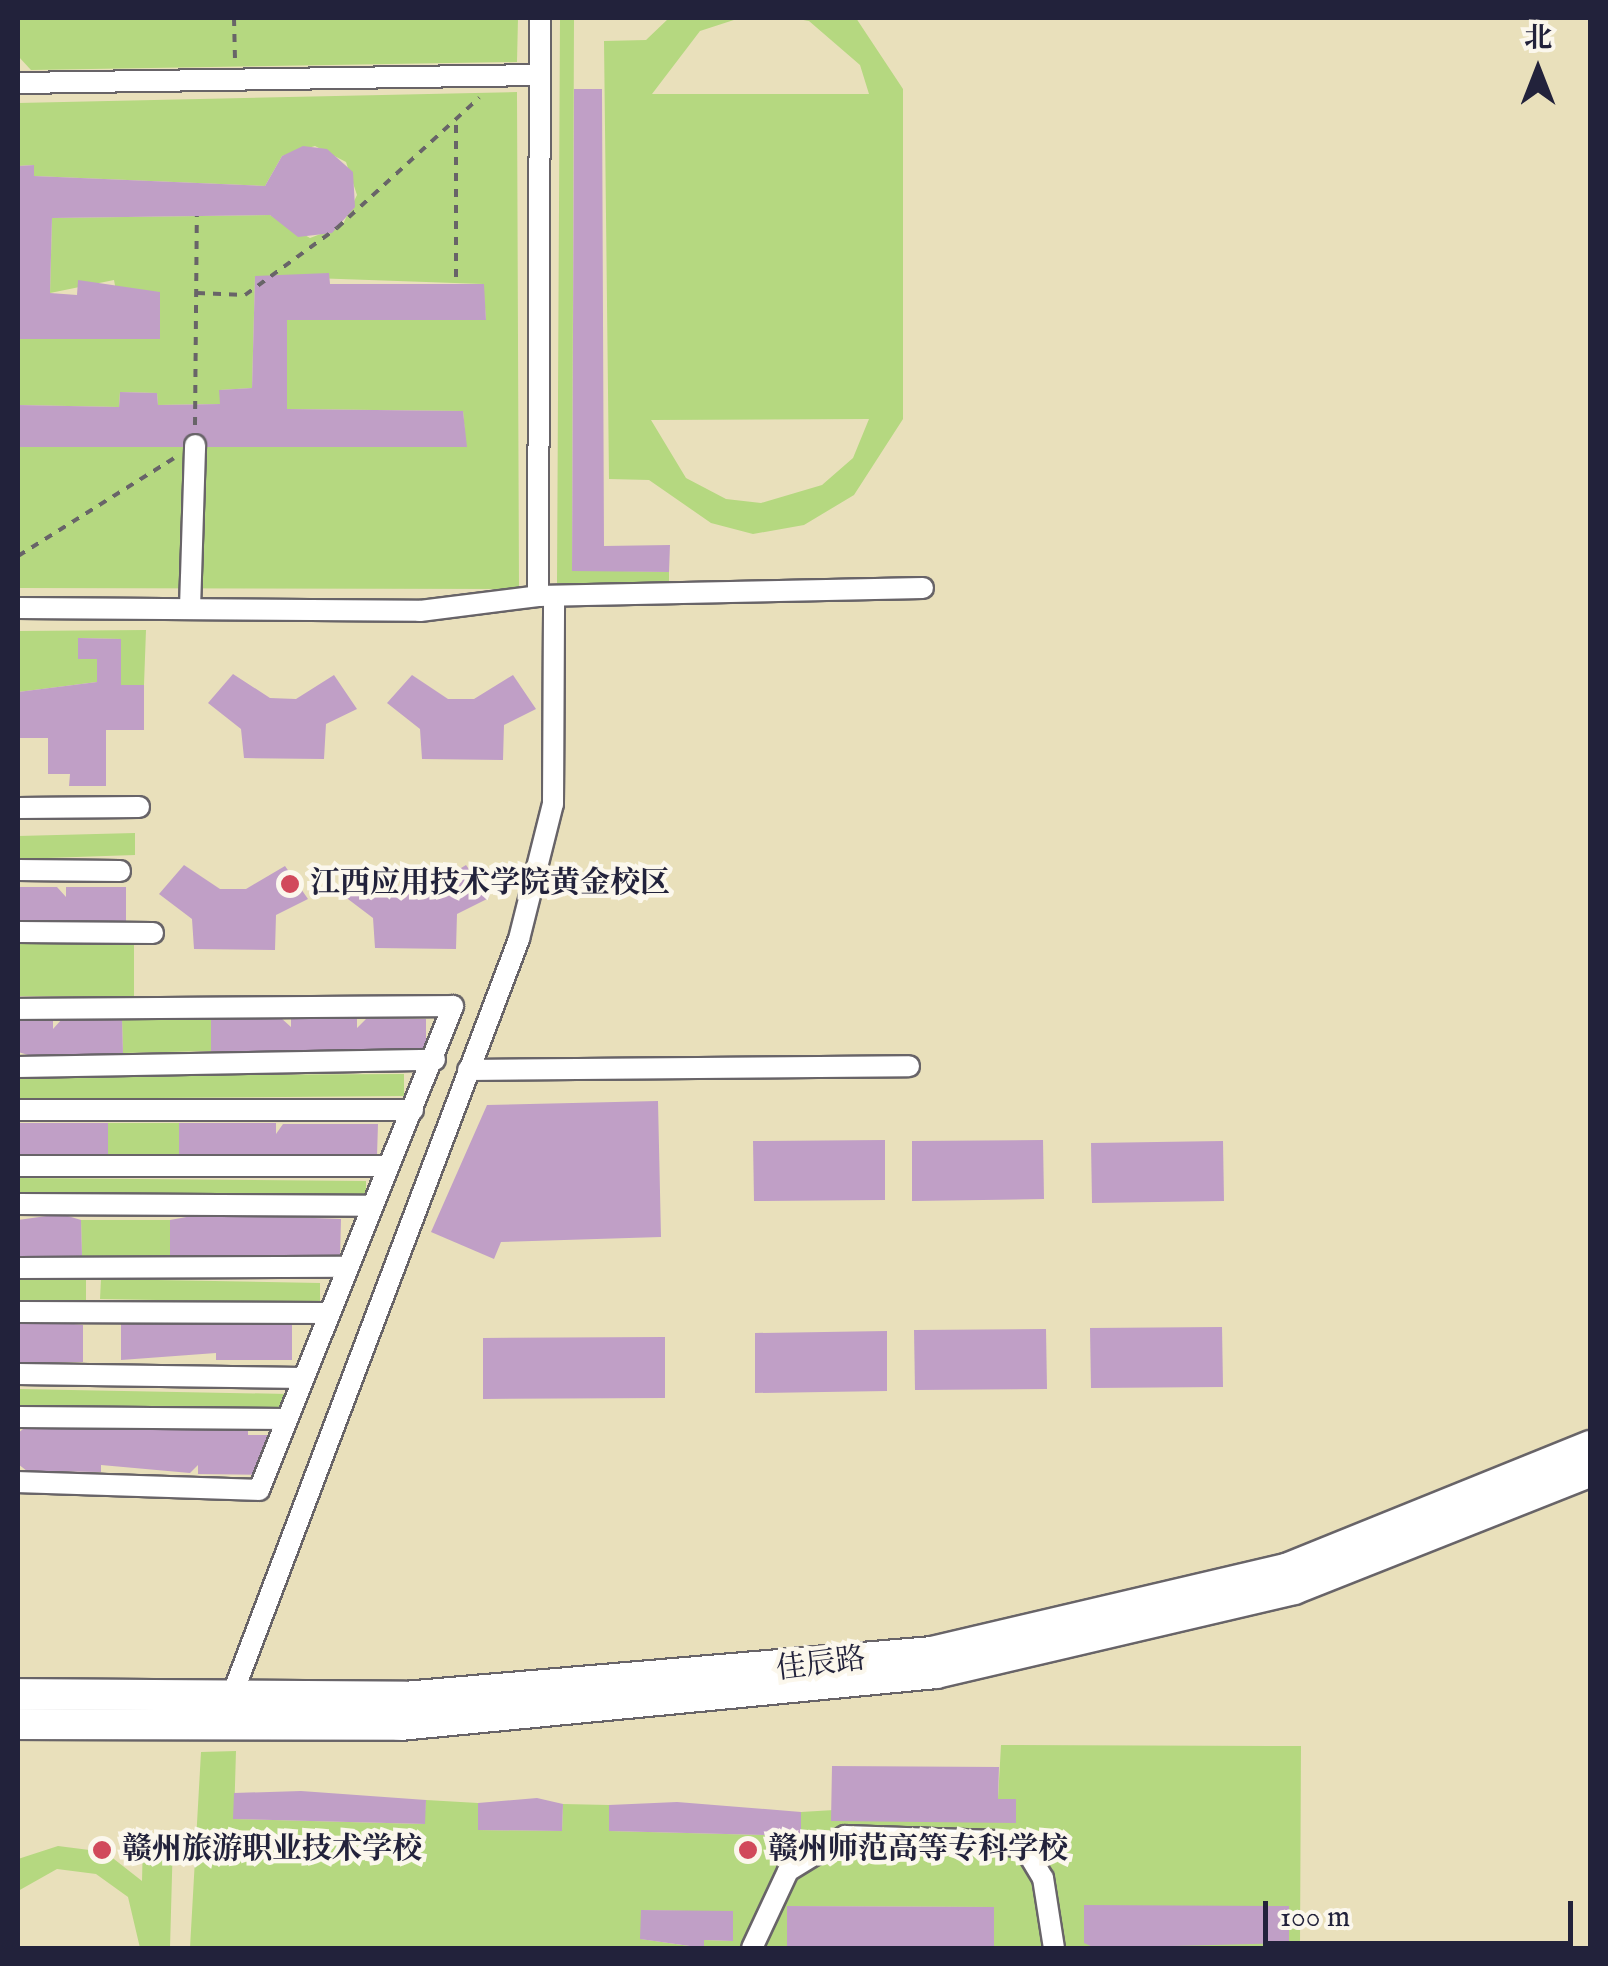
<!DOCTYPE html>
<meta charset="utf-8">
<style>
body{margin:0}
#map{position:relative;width:1608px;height:1966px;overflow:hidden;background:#e9e0bb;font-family:"IM FELL English","Noto Serif SC",serif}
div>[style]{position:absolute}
.green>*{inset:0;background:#b5d880}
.building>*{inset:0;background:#c09fc6}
.path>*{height:4px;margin-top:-2px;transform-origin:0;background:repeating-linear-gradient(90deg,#686468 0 8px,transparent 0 16px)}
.roads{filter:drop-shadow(2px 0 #686468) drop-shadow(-2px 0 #686468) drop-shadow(0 2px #686468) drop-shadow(0 -2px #686468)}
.minor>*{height:20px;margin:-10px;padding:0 10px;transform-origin:10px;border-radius:10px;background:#fff}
.secondary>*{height:30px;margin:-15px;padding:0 15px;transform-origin:15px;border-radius:15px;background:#fff}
.dots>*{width:28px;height:28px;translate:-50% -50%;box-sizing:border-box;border:5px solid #fbf7ec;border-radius:50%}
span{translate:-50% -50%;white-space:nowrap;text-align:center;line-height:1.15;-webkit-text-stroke:9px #fbf7ec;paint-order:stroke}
.poi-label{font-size:30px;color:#22223b;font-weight:700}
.left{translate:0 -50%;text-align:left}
.street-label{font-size:30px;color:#22223b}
.frame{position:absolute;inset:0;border:20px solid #22223b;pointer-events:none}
.north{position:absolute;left:1488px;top:20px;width:100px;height:100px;-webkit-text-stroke:8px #fbf7ec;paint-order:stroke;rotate:0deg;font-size:28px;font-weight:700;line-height:40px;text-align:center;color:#22223b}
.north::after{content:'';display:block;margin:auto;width:35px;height:45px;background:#22223b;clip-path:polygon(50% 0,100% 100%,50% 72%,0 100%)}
.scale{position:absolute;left:1263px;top:1901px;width:310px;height:45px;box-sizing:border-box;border:5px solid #22223b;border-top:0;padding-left:12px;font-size:30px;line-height:35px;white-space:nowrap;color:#22223b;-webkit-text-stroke:8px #fbf7ec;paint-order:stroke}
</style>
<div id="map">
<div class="green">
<div style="clip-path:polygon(18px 18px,518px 18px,517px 62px,31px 70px,18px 56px)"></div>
<div style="clip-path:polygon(560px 18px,574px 18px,572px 570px,669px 572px,669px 583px,557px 583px)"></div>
<div style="clip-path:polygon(evenodd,669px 18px,740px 18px,700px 31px,652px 94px,869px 94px,860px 65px,809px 21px,792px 18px,856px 18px,903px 89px,903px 419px,854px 495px,804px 525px,753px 534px,711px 523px,649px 480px,609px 479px,604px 41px,646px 40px,669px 18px,869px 419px,853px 458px,822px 485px,761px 503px,726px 499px,686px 478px,651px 420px,869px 419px)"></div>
<div style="clip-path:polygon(517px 92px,519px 589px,18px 588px,18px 447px,466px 447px,463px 411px,287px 409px,287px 320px,486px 319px,483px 284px,255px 276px,252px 388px,220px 390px,220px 404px,158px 405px,157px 393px,120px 392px,119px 407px,18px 405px,18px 339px,160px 338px,160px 292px,116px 291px,114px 280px,50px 293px,52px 218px,270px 215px,310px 238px,342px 226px,357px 195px,346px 162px,315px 146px,282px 156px,265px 186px,34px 176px,33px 165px,18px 166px,18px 103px)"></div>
<div style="clip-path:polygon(146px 630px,144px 685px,121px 685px,121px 639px,79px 638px,97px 659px,97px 682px,18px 692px,18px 631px)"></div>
<div style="clip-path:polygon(135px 833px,135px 855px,18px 859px,18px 836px)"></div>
<div style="clip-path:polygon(134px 939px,134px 996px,18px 996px,18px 940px)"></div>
<div style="clip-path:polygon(211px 1018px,211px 1051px,123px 1053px,122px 1019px)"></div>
<div style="clip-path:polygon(404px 1074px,404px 1096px,18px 1099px,18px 1076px)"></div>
<div style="clip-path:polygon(108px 1123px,179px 1123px,179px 1155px,108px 1156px)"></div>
<div style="clip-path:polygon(18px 1178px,366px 1181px,366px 1197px,18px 1194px)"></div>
<div style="clip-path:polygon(81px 1220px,170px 1220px,170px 1255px,82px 1256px)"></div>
<div style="clip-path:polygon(86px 1276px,86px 1301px,18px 1302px,18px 1277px)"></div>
<div style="clip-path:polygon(101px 1279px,320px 1283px,320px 1303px,100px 1299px)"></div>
<div style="clip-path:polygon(18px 1389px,288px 1394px,281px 1412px,18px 1410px)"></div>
<div style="clip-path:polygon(evenodd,1001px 1745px,1301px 1746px,1300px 1948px,983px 1948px,993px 1907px,788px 1906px,787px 1948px,190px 1948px,201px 1752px,236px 1751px,234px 1819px,424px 1824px,426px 1800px,478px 1803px,478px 1830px,562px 1831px,563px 1804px,609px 1805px,609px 1831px,800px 1836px,801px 1812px,1016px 1799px,998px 1799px,1001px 1745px,641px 1910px,733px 1912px,733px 1941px,704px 1940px,703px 1948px,641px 1939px,641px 1910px)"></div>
<div style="clip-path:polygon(143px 1839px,173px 1839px,170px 1948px,140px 1948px,128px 1897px,96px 1874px,57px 1869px,18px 1891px,18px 1859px,58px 1846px,105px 1852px,142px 1881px)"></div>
</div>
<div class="building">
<div style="clip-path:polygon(574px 89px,602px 89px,604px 546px,670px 545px,669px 572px,572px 571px)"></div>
<div style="clip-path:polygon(303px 146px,327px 149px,353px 172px,355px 207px,332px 233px,298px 237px,270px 215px,52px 218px,50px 293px,77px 295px,78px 280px,160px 292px,160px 339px,18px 339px,18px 166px,34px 165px,34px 176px,265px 186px,282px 156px)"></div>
<div style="clip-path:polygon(329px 273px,330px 284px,484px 284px,486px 320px,287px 320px,287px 409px,463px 411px,467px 447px,18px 447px,18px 405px,119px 407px,120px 392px,157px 393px,158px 405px,220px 404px,219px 390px,252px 388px,255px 276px)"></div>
<div style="clip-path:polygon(78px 638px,121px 639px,121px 685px,144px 685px,144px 730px,106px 730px,106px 786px,69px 786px,70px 774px,48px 774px,48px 738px,18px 738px,18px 692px,97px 682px,97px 659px,78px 659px)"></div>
<div style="clip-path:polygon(233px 674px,270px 698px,296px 699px,334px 675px,357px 709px,326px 724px,324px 759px,244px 758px,241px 729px,208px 703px)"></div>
<div style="clip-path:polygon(412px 675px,448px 699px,474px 699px,513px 675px,536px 709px,504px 725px,503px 760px,422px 759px,420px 729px,387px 703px)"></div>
<div style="clip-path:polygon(365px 864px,401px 888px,428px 888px,466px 865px,489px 898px,457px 914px,456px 949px,375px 948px,373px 918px,340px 893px)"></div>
<div style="clip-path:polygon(184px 865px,220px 889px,246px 889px,285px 866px,308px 899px,276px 915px,275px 950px,194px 949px,192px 919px,159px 894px)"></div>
<div style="clip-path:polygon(18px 887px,57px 887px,66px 897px,66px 887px,126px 887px,126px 922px,18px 920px)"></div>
<div style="clip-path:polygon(18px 1018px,53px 1019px,53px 1029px,62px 1019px,122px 1019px,123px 1053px,42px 1059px,18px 1052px)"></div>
<div style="clip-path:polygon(211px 1018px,281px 1018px,291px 1027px,291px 1018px,357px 1018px,357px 1028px,366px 1019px,426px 1019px,426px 1053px,211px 1051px)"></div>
<div style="clip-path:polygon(658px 1101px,661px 1237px,501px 1242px,494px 1259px,431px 1232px,487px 1105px)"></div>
<div style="clip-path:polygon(18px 1123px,108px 1123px,108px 1156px,18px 1157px)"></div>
<div style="clip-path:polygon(179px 1123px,276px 1123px,276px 1134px,283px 1124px,378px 1124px,377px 1156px,179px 1155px)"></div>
<div style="clip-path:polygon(885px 1140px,885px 1200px,754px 1201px,753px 1141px)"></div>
<div style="clip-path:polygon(1043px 1140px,1044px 1199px,912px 1201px,912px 1141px)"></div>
<div style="clip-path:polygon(1223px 1141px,1224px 1201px,1092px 1203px,1091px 1143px)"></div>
<div style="clip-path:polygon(61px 1214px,81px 1220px,82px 1256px,18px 1256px,18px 1220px)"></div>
<div style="clip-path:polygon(203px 1214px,341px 1219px,340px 1258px,170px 1255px,170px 1220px)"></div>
<div style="clip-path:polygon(154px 1317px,292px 1322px,292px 1360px,216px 1360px,216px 1353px,121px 1360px,121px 1323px)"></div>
<div style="clip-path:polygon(27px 1319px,83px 1325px,83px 1362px,18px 1362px,18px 1325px)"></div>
<div style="clip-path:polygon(1222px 1327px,1223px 1387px,1091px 1388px,1090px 1328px)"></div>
<div style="clip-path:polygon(1046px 1329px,1047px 1389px,915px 1390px,914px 1330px)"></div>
<div style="clip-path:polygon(887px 1331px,887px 1391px,755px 1393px,755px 1333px)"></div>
<div style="clip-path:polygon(665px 1337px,665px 1398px,483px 1399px,483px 1338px)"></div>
<div style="clip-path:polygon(27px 1426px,248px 1428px,248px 1435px,267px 1435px,267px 1475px,198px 1474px,198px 1465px,190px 1473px,101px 1465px,101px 1472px,27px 1471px,18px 1464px,18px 1433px)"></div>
<div style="clip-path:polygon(832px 1766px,999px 1767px,998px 1799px,1016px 1799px,1016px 1823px,831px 1821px)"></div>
<div style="clip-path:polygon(301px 1791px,426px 1800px,425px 1824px,233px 1819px,234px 1793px)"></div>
<div style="clip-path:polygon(537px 1798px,563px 1804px,562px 1831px,478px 1830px,478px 1803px)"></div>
<div style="clip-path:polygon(677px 1802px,801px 1812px,801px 1836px,609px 1831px,609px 1805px)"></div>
<div style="clip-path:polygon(1084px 1905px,1289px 1906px,1289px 1943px,1095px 1948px,1084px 1943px)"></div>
<div style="clip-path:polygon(787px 1906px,994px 1907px,994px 1947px,787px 1946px)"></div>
<div style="clip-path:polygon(641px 1910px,733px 1911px,733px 1941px,704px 1940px,704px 1948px,640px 1939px)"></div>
</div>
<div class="path">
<div style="left:234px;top:18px;width:40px;rotate:88.6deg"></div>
<div style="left:456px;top:125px;width:156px;rotate:90deg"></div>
<div style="left:197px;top:293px;width:48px;rotate:2.4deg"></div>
<div style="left:245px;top:295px;width:114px;rotate:-36.1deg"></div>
<div style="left:337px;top:228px;width:193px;rotate:-42.5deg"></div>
<div style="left:195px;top:425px;width:209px;rotate:-89.5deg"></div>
<div style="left:18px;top:556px;width:184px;rotate:-32.1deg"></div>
</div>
<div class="roads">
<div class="minor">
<div style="left:18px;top:83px;width:521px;rotate:-0.88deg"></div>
<div style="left:538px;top:596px;width:578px;rotate:-89.8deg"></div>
<div style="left:18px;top:608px;width:402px;rotate:0.4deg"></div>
<div style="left:420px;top:611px;width:119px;rotate:-7.2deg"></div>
<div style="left:538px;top:596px;width:385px;rotate:-1.2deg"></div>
<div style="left:190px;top:608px;width:163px;rotate:-88.2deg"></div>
<div style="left:18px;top:808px;width:121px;rotate:-0.5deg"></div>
<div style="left:18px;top:870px;width:102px;rotate:0.6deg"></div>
<div style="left:18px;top:932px;width:135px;rotate:0.4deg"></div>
<div style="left:18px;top:1009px;width:435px;rotate:-0.4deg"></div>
<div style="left:453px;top:1006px;width:521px;rotate:111.84deg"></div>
<div style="left:259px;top:1490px;width:241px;rotate:-178.1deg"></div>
<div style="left:18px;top:1067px;width:417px;rotate:-1deg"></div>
<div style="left:468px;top:1070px;width:441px;rotate:-0.5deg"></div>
<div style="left:18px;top:1110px;width:395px"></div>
<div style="left:18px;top:1166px;width:369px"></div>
<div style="left:18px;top:1204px;width:353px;rotate:0.3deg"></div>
<div style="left:18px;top:1268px;width:328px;rotate:-0.2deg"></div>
<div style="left:18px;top:1312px;width:310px;rotate:0.2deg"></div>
<div style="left:18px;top:1374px;width:285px;rotate:0.8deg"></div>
<div style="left:18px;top:1417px;width:269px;rotate:0.4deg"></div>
<div style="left:231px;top:1698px;width:812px;rotate:-69.22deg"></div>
<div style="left:519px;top:939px;width:139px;rotate:-75.9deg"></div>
<div style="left:553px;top:804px;width:208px;rotate:-89.7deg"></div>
<div style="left:752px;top:1948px;width:85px;rotate:-64.9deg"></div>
<div style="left:788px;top:1871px;width:67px;rotate:-31.6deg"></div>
<div style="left:845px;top:1836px;width:152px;rotate:1.9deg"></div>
<div style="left:997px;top:1841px;width:30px;rotate:17deg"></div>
<div style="left:1026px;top:1850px;width:33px;rotate:59deg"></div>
<div style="left:1043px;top:1878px;width:71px;rotate:81.1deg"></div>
</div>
<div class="secondary">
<div style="left:18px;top:1694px;width:386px;rotate:0.4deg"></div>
<div style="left:404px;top:1697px;width:530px;rotate:-4.87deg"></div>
<div style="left:932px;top:1652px;width:364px;rotate:-13.2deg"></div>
<div style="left:1286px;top:1569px;width:328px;rotate:-22deg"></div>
<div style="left:18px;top:1724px;width:382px;rotate:0.1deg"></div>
<div style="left:400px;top:1725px;width:539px;rotate:-5.54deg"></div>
<div style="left:936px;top:1673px;width:368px;rotate:-13.2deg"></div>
<div style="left:1294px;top:1589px;width:318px;rotate:-21.6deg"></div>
</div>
</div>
<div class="dots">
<div style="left:290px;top:884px;background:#d1495b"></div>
<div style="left:102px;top:1850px;background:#d1495b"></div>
<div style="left:748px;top:1850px;background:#d1495b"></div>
</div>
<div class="poi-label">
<span class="left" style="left:310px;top:884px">江西应用技术学院黄金校区</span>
<span class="left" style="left:122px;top:1850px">赣州旅游职业技术学校</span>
<span class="left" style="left:768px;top:1850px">赣州师范高等专科学校</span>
</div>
<div class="street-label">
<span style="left:821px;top:1665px;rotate:-7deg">佳辰路</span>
</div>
<div class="frame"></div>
<div class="north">北</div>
<div class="scale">100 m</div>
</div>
